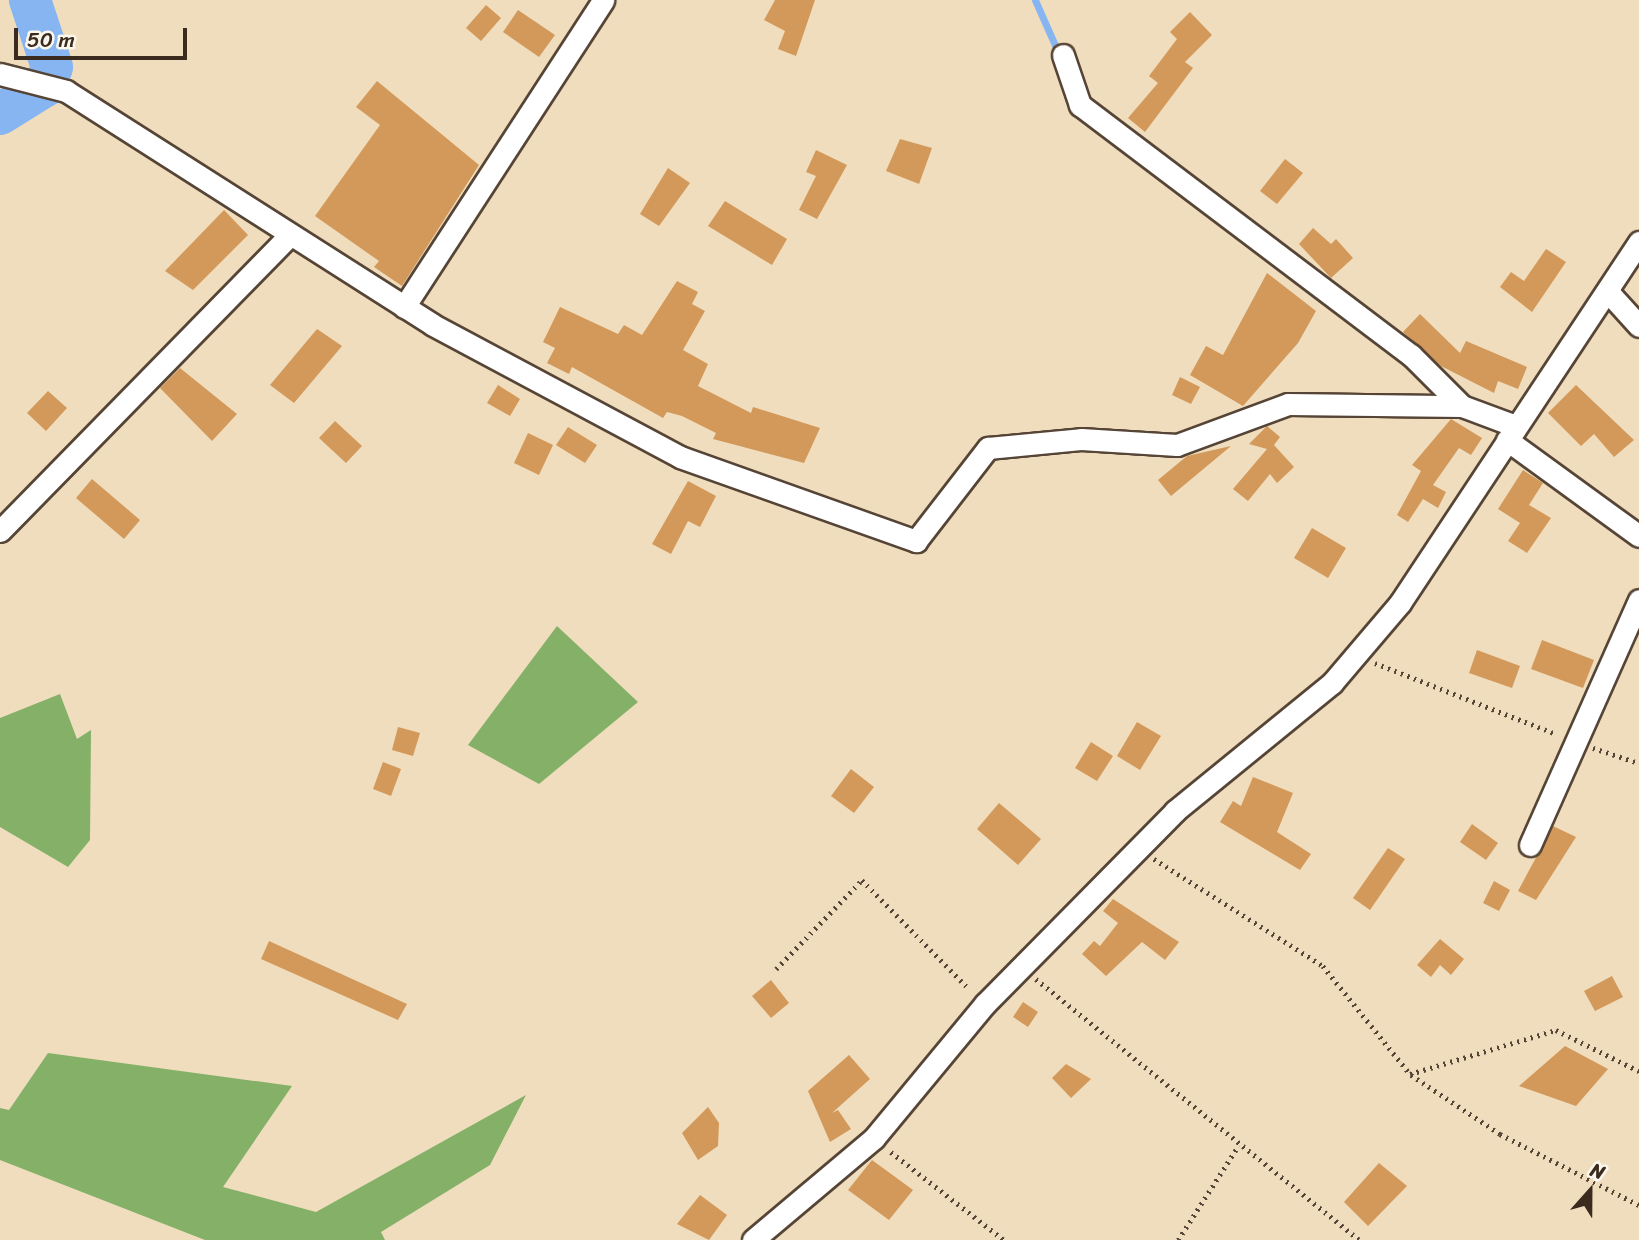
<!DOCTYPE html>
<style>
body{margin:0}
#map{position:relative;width:1639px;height:1240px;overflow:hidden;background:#f0ddbd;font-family:Sriracha,sans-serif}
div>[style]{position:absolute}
.forest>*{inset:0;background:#84b068}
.stream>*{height:7px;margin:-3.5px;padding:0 3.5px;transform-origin:3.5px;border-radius:3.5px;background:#86b5f1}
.river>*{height:42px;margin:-21px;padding:0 21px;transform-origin:21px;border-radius:21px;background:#86b5f1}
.building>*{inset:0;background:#d2995a}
.path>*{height:4.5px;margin-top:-2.25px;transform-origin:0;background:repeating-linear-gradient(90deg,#564536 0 2px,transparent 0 7px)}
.roads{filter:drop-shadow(2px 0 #564536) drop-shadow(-2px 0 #564536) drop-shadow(0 2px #564536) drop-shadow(0 -2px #564536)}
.minor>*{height:21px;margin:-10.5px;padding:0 10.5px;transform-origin:10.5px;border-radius:10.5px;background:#fff}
span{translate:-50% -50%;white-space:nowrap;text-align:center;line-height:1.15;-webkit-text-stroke:5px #fbf7ec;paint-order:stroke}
.north{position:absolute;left:1555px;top:1156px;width:70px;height:70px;-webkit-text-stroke:5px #fbf7ec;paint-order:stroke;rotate:21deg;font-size:19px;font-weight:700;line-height:28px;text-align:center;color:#3b2a1e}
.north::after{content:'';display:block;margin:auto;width:24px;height:32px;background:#3b2a1e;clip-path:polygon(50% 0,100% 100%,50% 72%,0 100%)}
.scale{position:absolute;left:14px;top:28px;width:173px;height:32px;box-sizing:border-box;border:4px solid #3b2a1e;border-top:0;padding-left:9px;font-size:21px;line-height:24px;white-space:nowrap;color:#3b2a1e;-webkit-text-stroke:5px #fbf7ec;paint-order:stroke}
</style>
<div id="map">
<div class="forest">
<div style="clip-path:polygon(557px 626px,638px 702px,539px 784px,468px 745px)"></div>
<div style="clip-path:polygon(60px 694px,77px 739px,91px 730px,90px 840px,68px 867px,0 827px,0 718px)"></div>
<div style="clip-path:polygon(48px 1053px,292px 1086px,223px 1187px,316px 1212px,526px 1095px,490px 1165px,381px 1232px,385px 1240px,205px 1240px,0 1160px,0 1108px,9px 1110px)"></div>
</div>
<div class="stream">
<div style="left:1035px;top:0;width:57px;rotate:66.1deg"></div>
</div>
<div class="river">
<div style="left:0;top:114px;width:53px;rotate:-31.9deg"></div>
<div style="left:45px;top:86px;width:20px;rotate:-70deg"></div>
<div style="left:52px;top:67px;width:71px;rotate:-108.2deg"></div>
</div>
<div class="building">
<div style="clip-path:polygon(775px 0,815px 0,796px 56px,778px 49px,785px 31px,764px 20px)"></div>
<div style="clip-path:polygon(486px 5px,501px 18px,481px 41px,466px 28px)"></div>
<div style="clip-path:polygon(518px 10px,555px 35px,539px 57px,503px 32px)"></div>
<div style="clip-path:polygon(1190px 12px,1212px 35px,1185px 62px,1193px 68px,1145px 132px,1128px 118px,1158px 83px,1149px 76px,1177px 39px,1170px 32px)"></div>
<div style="clip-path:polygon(377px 81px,479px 165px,402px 286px,374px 267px,379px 261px,315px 216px,380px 125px,356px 107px)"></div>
<div style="clip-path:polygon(900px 139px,932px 148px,919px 184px,886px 171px)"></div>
<div style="clip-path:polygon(816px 150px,847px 165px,817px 219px,799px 210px,816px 176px,806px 172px)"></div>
<div style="clip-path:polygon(1285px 159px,1303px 173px,1277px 204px,1260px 191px)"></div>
<div style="clip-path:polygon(668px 168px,690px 183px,659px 226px,640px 214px)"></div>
<div style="clip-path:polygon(725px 201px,787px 239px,772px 265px,708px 226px)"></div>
<div style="clip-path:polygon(224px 210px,248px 235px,193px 290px,165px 271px)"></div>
<div style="clip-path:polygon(1313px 228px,1331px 244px,1336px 239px,1353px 258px,1331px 278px,1299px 244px)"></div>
<div style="clip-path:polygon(1546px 249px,1566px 262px,1532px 312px,1500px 287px,1511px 272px,1524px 281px)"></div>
<div style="clip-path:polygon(1267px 273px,1316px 311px,1298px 343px,1243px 406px,1190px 375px,1206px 346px,1223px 355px)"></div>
<div style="clip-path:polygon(677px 281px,698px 292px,692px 304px,705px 311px,683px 350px,708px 364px,698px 386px,751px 413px,753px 407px,820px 428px,804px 463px,713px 439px,716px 433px,682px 416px,667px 412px,663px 418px,572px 367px,569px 374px,547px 363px,555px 348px,543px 342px,560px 307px,618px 334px,624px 325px,642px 335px)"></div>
<div style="clip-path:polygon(1420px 314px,1460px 353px,1466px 341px,1527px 367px,1518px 389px,1498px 381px,1494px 393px,1441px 366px,1403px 332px)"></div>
<div style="clip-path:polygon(317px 329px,342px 346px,294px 403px,270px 385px)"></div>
<div style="clip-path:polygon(180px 368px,237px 414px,212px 441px,160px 388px)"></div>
<div style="clip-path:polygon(1180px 377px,1200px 387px,1191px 404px,1172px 395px)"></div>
<div style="clip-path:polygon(498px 385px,520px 399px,510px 416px,487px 403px)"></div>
<div style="clip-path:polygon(1576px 385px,1634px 440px,1614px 457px,1594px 434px,1581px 446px,1548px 413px)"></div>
<div style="clip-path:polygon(48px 391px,67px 408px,46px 431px,27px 413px)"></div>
<div style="clip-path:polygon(1451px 419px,1482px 438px,1471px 455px,1459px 448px,1433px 485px,1446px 492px,1438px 508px,1423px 499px,1408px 522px,1397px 515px,1421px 471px,1412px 465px)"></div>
<div style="clip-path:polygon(335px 421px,362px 446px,346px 463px,319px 438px)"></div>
<div style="clip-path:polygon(1267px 426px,1280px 437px,1274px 445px,1294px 467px,1277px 483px,1270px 474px,1248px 501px,1233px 489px,1267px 449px,1249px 444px)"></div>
<div style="clip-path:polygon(568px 427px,597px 445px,585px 463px,556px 445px)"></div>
<div style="clip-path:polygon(528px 433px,553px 445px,539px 475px,514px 463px)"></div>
<div style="clip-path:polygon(1231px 446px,1171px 496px,1158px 480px,1187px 456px)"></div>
<div style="clip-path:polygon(1523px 470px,1543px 483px,1529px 505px,1551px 518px,1527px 553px,1508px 541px,1520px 523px,1498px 509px)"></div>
<div style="clip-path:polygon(92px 479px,140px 520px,124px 539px,76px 498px)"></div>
<div style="clip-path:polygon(688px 481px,716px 496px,700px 527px,688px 521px,671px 554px,652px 544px)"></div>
<div style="clip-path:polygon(1312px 528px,1346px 548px,1328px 578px,1294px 558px)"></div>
<div style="clip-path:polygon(1542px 640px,1594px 660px,1583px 688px,1531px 669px)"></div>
<div style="clip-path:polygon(1477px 650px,1520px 666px,1512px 688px,1469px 673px)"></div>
<div style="clip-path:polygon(1137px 722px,1161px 736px,1140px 770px,1117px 756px)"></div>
<div style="clip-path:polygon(398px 727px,420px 733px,413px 756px,392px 750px)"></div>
<div style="clip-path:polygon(1091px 742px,1113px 756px,1097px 781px,1075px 768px)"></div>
<div style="clip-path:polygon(383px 762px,401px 769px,391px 796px,373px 789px)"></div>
<div style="clip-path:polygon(851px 769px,874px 787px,854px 813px,831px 796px)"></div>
<div style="clip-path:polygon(1253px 777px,1293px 793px,1277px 832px,1311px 854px,1300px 870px,1220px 822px,1233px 801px,1241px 806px)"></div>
<div style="clip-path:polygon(999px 803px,1041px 839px,1018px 865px,977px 829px)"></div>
<div style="clip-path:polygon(1472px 824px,1498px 843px,1486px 860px,1460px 842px)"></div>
<div style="clip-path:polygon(1553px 826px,1576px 837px,1536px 900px,1518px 891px)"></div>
<div style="clip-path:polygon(1388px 848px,1405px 859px,1370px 910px,1353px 898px)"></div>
<div style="clip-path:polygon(1494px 881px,1510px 890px,1499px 911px,1483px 903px)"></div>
<div style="clip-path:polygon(1113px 899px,1179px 942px,1165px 960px,1142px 942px,1106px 976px,1082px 954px,1094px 941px,1100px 946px,1118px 923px,1103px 911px)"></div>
<div style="clip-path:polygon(1440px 939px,1464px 959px,1451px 975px,1440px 965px,1431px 977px,1417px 965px)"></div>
<div style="clip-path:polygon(269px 941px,407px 1004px,398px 1020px,261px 959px)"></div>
<div style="clip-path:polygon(1612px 976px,1623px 997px,1595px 1011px,1584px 991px)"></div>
<div style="clip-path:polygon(771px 980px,789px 1003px,771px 1018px,752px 996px)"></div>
<div style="clip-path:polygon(1023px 1002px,1038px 1012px,1028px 1027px,1013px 1017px)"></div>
<div style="clip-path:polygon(1565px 1046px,1608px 1069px,1576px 1106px,1519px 1086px)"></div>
<div style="clip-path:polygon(849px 1055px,870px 1079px,832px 1113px,838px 1110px,851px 1129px,830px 1142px,808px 1091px)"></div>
<div style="clip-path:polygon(1066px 1064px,1091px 1079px,1071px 1098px,1052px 1078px)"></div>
<div style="clip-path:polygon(708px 1107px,719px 1123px,718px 1146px,698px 1160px,682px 1133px)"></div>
<div style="clip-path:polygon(872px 1160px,913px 1190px,889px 1220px,848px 1190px)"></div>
<div style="clip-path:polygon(1379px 1163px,1407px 1186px,1368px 1226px,1344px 1202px)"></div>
<div style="clip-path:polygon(700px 1195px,727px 1215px,709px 1240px,677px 1224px)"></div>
</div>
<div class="path">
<div style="left:1375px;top:663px;width:194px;rotate:21.4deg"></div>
<div style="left:1593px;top:748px;width:48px;rotate:18.1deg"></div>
<div style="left:1154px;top:859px;width:200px;rotate:32.3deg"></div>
<div style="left:1323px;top:966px;width:139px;rotate:51.1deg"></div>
<div style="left:1410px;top:1074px;width:152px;rotate:-16.8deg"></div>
<div style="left:1556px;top:1030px;width:93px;rotate:26.3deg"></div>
<div style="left:776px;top:969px;width:124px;rotate:-46deg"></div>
<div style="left:862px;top:880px;width:153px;rotate:45.5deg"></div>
<div style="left:1036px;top:979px;width:415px;rotate:38.9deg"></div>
<div style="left:1411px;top:1075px;width:107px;rotate:33.5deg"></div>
<div style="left:1500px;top:1134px;width:156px;rotate:27.1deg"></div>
<div style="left:891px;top:1152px;width:143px;rotate:37.9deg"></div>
<div style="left:1178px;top:1240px;width:112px;rotate:-57.4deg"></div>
</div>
<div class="roads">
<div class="minor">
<div style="left:1063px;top:55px;width:53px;rotate:71.2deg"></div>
<div style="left:1080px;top:105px;width:415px;rotate:37.1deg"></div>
<div style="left:1411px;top:355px;width:72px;rotate:45deg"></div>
<div style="left:0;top:74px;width:68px;rotate:14.4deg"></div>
<div style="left:66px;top:91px;width:435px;rotate:32.5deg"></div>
<div style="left:433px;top:325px;width:280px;rotate:28.1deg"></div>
<div style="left:680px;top:457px;width:251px;rotate:19.6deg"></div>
<div style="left:916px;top:541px;width:118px;rotate:-52.3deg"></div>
<div style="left:988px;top:448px;width:93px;rotate:-5.5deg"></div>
<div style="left:1081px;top:439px;width:96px;rotate:3.6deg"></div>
<div style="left:1177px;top:445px;width:118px;rotate:-20.3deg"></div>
<div style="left:1288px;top:404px;width:174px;rotate:0.7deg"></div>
<div style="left:1462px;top:406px;width:54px;rotate:20.4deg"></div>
<div style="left:1610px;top:294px;width:43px;rotate:47.8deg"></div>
<div style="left:404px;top:307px;width:366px;rotate:-57deg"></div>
<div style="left:1507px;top:440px;width:163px;rotate:36deg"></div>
<div style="left:0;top:531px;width:413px;rotate:-45.6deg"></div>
<div style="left:1530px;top:845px;width:268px;rotate:-66deg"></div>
<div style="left:753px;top:1240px;width:158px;rotate:-40.1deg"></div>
<div style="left:874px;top:1138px;width:174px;rotate:-50.4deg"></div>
<div style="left:985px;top:1004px;width:271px;rotate:-45.4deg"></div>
<div style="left:1175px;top:811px;width:203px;rotate:-39.2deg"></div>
<div style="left:1332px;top:683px;width:105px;rotate:-49.6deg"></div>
<div style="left:1400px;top:603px;width:433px;rotate:-56.5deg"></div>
</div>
</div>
<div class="north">N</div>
<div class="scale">50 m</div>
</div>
